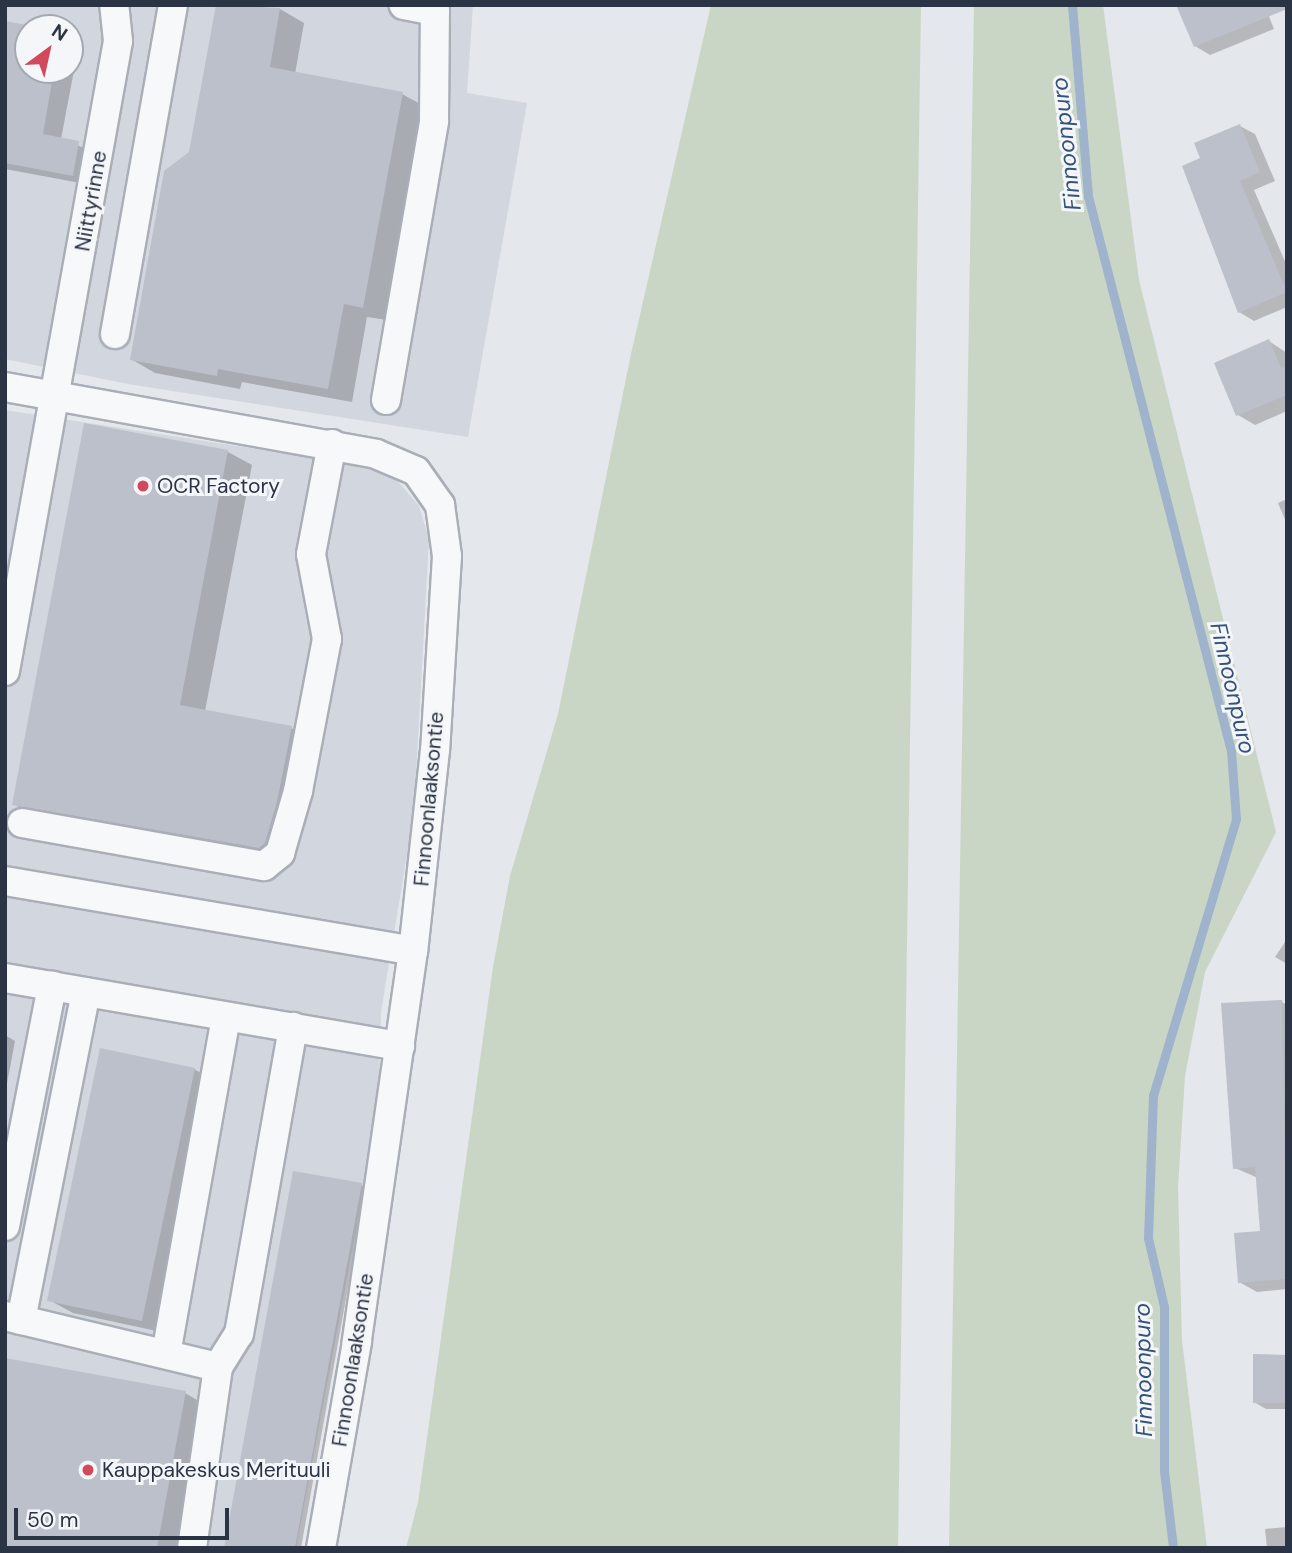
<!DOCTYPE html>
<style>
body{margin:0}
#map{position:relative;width:1292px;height:1553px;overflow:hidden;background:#e4e7ec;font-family:"DM Sans",sans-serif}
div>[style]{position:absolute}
.built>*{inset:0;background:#d2d6de}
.green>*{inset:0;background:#c9d6c5}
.shadow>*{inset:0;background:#0003}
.stream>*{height:9px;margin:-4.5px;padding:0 4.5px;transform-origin:4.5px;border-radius:4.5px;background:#9fb4cc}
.building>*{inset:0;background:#bbc0ca}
.roads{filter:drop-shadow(2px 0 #a9aeb7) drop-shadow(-2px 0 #a9aeb7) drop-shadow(0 2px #a9aeb7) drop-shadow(0 -2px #a9aeb7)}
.minor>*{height:28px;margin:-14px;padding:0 14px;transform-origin:14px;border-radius:14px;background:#f7f8fa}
.dots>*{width:19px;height:19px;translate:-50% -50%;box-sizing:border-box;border:4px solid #f4f6f9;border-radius:50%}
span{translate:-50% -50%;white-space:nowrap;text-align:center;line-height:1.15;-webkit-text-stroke:6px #f4f6f9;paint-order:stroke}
.street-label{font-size:21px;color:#2b3445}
.poi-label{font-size:21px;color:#2b3445}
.left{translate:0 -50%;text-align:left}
.water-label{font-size:23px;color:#34527a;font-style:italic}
.frame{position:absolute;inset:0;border:7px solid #2b3445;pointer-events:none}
.north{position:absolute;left:14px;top:14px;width:70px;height:70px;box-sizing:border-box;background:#f4f6f9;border:2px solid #a4a8b1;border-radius:50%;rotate:33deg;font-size:19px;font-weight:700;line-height:28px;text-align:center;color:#2b3445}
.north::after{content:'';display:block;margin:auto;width:24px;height:32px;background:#d1495b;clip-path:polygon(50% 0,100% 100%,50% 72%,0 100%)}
.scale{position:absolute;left:14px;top:1508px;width:215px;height:32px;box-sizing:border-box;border:4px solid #2b3445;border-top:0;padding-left:9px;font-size:21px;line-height:24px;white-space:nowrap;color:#2b3445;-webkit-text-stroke:5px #f4f6f9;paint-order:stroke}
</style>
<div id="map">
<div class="built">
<div style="clip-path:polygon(evenodd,5px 5px,473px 5px,467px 93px,527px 103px,468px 437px,128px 384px,5px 359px,5px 5px,28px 28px,70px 28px,70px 70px,28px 70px,28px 28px)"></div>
<div style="clip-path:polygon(5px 410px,359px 465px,394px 477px,419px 506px,429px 539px,414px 812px,381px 1012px,378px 1114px,296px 1548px,5px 1548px)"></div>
</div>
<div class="green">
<div style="clip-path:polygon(711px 5px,921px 5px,898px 1548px,406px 1548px,418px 1502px,493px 967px,510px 876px,558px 714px,631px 354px)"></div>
<div style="clip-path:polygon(974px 5px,1103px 5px,1139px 280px,1276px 832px,1205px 972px,1185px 1076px,1178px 1187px,1182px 1340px,1207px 1548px,949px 1548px)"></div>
</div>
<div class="shadow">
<div style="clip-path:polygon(218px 5px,280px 9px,304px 23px,295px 74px,402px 94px,426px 107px,387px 320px,367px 317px,352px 402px,242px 382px,240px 389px,155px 373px,131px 359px,191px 153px)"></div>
<div style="clip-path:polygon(1268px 14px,1274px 29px,1210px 55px,1195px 46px)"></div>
<div style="clip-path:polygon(5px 23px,32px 28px,28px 28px,28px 70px,70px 70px,70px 39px,79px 44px,61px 139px,97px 153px,91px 185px,5px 169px)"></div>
<div style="clip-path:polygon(1240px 126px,1255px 134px,1275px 181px,1254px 190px,1287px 266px,1287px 307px,1254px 321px,1239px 312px,1203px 159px)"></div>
<div style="clip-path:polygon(1269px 341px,1287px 353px,1287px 411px,1255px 425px,1238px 415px)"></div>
<div style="clip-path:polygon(86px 425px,228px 452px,252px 465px,205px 711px,291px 728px,315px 741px,289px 857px,38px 818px,14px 804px)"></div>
<div style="clip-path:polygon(1287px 499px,1287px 524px,1278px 503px)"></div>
<div style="clip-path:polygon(1287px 939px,1287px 964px,1275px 957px)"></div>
<div style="clip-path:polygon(1282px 1002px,1287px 1005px,1287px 1289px,1257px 1292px,1239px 1282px,1262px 1233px,1258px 1178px,1235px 1168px)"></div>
<div style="clip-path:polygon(5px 1035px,15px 1041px,5px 1094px)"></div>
<div style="clip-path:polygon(194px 1069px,218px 1083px,166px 1333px,73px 1313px,49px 1300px)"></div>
<div style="clip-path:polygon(361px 1185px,366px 1188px,301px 1548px,226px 1548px)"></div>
<div style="clip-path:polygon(1287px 1357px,1287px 1409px,1266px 1409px,1254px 1402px)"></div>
<div style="clip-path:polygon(185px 1393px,209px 1407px,183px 1548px,5px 1548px)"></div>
<div style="clip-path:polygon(1287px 1527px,1287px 1548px,1267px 1548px,1265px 1529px)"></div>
</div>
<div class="stream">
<div style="left:1072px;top:5px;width:192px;rotate:85.2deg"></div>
<div style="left:1088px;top:196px;width:573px;rotate:75.55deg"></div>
<div style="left:1231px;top:751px;width:68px;rotate:85.8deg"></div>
<div style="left:1236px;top:819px;width:288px;rotate:106.7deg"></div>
<div style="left:1153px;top:1095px;width:143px;rotate:92deg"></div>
<div style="left:1148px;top:1238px;width:71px;rotate:76.9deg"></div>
<div style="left:1164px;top:1307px;width:164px;rotate:90deg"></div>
<div style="left:1164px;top:1471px;width:78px;rotate:83.3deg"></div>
</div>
<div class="building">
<div style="clip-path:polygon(216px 5px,280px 8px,270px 67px,403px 92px,363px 308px,344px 304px,328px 389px,218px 369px,217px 376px,130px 360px,164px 171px,189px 152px)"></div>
<div style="clip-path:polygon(1176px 5px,1287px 5px,1287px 9px,1194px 47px)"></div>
<div style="clip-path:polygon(5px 21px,42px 28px,28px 28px,28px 70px,54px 70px,43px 134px,79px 141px,73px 176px,5px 163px)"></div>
<div style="clip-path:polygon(1240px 124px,1260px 172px,1240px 181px,1287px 292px,1238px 313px,1182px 166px,1200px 158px,1194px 143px)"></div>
<div style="clip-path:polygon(1269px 339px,1281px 368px,1287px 366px,1287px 395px,1236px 416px,1214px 363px)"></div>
<div style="clip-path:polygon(84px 423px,228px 450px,180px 705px,292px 726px,277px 802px,265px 843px,259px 848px,12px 805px)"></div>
<div style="clip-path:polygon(1282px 1000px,1287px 1279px,1238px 1283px,1234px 1233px,1260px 1231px,1255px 1167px,1233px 1169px,1221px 1003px)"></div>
<div style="clip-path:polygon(100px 1048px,195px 1068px,142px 1321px,47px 1301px)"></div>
<div style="clip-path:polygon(293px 1171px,362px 1183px,295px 1548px,224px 1548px)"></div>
<div style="clip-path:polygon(1253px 1354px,1287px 1355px,1287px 1403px,1253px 1403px)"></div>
<div style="clip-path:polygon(5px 1358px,186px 1391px,157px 1548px,5px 1548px)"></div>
</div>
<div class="roads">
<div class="minor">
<div style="left:115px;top:334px;width:334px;rotate:-80deg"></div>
<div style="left:5px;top:387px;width:377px;rotate:10.2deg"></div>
<div style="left:376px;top:454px;width:43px;rotate:23deg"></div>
<div style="left:416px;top:471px;width:42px;rotate:54.8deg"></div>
<div style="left:440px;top:505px;width:51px;rotate:82.2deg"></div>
<div style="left:447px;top:556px;width:194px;rotate:93.5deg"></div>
<div style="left:435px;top:750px;width:202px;rotate:96.2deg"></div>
<div style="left:413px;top:951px;width:395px;rotate:98.2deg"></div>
<div style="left:357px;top:1342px;width:209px;rotate:99.9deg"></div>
<div style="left:386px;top:400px;width:283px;rotate:-80.2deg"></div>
<div style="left:434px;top:121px;width:110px;rotate:-89.5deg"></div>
<div style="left:435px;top:11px;width:32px;rotate:-169deg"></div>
<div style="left:5px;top:671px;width:640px;rotate:-79.83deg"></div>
<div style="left:118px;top:41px;width:36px;rotate:-96deg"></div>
<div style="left:22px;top:823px;width:246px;rotate:10.1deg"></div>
<div style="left:264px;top:866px;width:21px;rotate:-39deg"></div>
<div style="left:280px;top:853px;width:65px;rotate:-73.8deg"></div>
<div style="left:298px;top:791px;width:155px;rotate:-79.2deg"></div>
<div style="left:327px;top:639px;width:86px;rotate:-100.7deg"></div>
<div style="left:311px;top:554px;width:112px;rotate:-79.2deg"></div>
<div style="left:5px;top:881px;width:414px;rotate:9.7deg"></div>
<div style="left:5px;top:978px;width:401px;rotate:9.8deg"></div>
<div style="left:5px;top:1226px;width:245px;rotate:-78.9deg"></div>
<div style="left:5px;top:1316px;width:219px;rotate:13.5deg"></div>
<div style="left:21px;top:1320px;width:334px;rotate:-78.8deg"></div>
<div style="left:166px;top:1354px;width:342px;rotate:-79.9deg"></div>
<div style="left:192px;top:1548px;width:183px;rotate:-81.8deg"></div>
<div style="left:218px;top:1367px;width:39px;rotate:-58deg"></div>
<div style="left:239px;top:1334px;width:312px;rotate:-80deg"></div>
</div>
</div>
<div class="dots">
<div style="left:143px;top:486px;background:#d1495b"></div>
<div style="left:88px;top:1470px;background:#d1495b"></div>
</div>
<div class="street-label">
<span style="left:91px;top:201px;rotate:-80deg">Niittyrinne</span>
<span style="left:429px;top:799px;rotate:-85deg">Finnoonlaaksontie</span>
<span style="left:353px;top:1360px;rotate:-81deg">Finnoonlaaksontie</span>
</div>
<div class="poi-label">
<span class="left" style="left:157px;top:486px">OCR Factory</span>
<span class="left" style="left:102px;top:1470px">Kauppakeskus Merituuli</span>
</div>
<div class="water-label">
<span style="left:1066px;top:144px;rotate:-96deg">Finnoonpuro</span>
<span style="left:1233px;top:688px;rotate:77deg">Finnoonpuro</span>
<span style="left:1143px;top:1370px;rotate:-91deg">Finnoonpuro</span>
</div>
<div class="frame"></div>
<div class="north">N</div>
<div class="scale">50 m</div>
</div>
